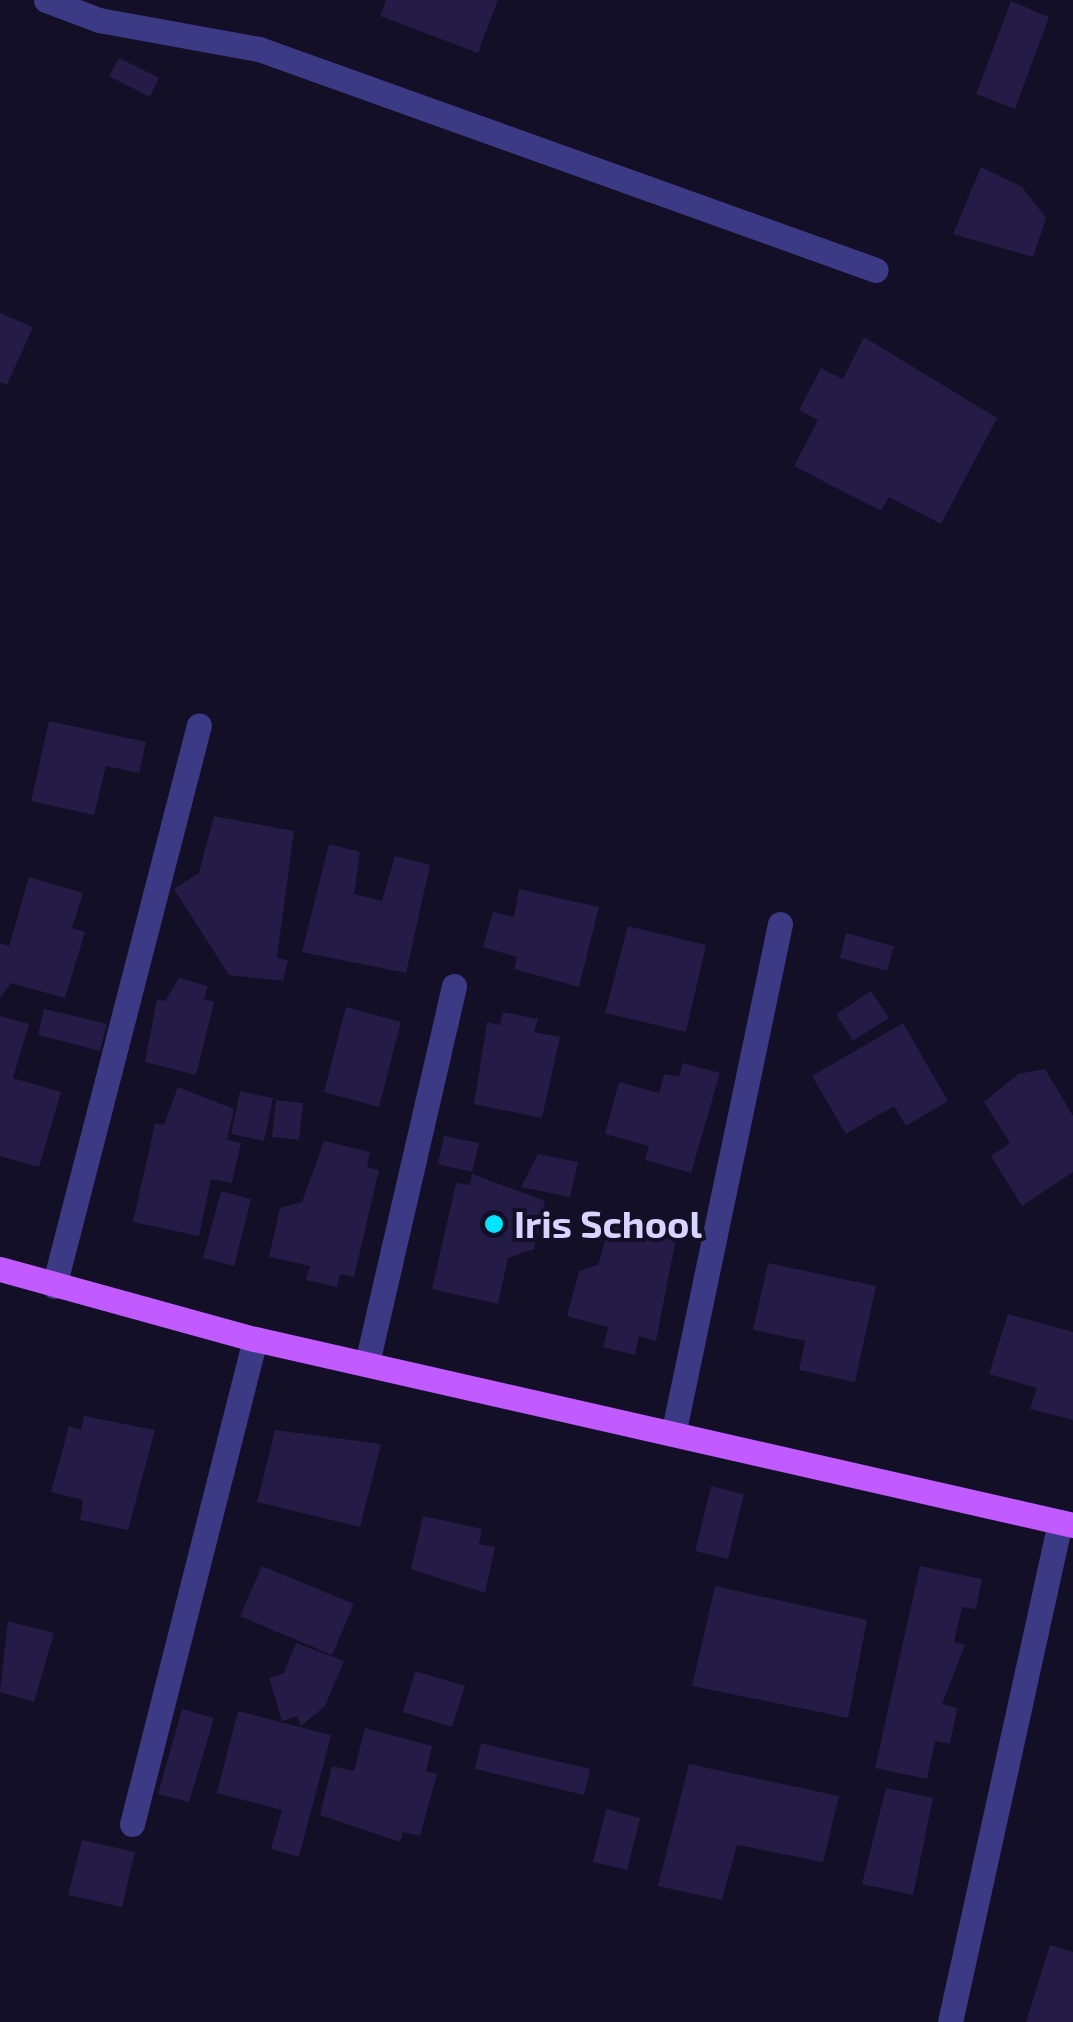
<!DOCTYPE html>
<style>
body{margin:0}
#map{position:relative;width:1073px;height:2022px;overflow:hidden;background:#130f26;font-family:"Exo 2",sans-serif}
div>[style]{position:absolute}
.building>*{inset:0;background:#241b47}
.minor>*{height:25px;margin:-12.5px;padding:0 12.5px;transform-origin:12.5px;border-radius:12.5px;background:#3d3a85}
.major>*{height:25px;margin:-12.5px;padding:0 12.5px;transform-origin:12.5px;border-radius:12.5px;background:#c25bff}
.dots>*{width:28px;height:28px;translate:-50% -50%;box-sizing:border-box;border:5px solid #130f26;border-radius:50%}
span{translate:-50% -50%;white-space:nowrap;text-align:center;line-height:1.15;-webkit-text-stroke:8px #130f26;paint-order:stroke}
.poi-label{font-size:38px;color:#d9d4ff;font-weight:700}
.left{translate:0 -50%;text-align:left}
</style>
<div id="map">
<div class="building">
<div style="clip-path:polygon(386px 0,498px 0,478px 53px,380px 16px)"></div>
<div style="clip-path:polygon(1011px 1px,1049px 17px,1015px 109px,976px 94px)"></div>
<div style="clip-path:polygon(119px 58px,159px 78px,150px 97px,109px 76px)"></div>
<div style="clip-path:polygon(981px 167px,1022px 187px,1046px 218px,1033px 257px,953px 234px)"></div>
<div style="clip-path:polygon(0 313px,33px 327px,7px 385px,0 382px)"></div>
<div style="clip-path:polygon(864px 337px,997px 418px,941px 524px,889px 497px,881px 511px,794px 466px,818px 420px,799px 410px,821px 368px,843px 379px)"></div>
<div style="clip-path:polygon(49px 721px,146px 742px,139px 773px,106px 766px,94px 815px,31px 801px)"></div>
<div style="clip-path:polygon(214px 816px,294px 831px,277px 958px,288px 960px,283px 981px,229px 975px,174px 889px,199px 873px)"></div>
<div style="clip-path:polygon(329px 844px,360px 852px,354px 894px,382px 901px,395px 856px,430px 865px,406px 973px,302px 952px)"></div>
<div style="clip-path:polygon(29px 877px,83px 893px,72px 928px,85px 932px,65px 998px,11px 983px,0 998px,0 943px,9px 946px)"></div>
<div style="clip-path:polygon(519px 889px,599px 907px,579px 987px,514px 969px,517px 957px,483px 947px,493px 912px,514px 917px)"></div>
<div style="clip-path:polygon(628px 926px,706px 945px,686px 1032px,605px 1013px)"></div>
<div style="clip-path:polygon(846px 933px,894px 946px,887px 971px,840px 958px)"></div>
<div style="clip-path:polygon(179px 978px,208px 986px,204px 999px,214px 1002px,196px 1075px,145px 1062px,157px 999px,165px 1001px)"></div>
<div style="clip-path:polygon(871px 991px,889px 1018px,853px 1041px,836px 1014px)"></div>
<div style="clip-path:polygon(346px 1007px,401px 1022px,379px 1107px,324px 1092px)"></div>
<div style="clip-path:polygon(44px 1009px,107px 1024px,100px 1051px,38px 1035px)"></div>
<div style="clip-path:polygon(503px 1012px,538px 1019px,534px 1032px,560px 1037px,542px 1118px,474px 1104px,487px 1022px,500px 1025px)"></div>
<div style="clip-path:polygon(0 1016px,29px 1024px,13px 1078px,61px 1092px,39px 1167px,0 1156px)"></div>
<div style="clip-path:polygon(903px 1023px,948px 1101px,906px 1126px,894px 1106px,846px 1134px,812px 1076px)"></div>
<div style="clip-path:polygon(683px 1063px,720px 1073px,691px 1173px,645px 1160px,649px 1146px,605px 1134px,619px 1082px,659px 1093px,664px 1074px,679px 1077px)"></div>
<div style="clip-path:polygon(1045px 1069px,1073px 1116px,1073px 1172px,1022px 1206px,991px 1156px,1010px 1143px,984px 1102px,1018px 1074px)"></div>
<div style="clip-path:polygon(178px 1087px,234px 1109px,227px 1140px,241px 1143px,232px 1183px,211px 1179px,199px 1236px,133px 1222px,155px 1123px,164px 1125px)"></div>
<div style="clip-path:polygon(240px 1091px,273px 1098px,264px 1141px,231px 1134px)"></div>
<div style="clip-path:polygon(276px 1100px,303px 1103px,299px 1140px,272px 1137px)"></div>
<div style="clip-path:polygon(444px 1136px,479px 1143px,472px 1172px,438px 1164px)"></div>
<div style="clip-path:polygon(324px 1141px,370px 1152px,367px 1167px,379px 1170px,354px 1277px,340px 1274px,337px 1287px,306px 1280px,310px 1266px,269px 1257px,280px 1208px,302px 1202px)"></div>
<div style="clip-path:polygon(538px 1154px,578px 1162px,570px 1197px,521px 1187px)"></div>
<div style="clip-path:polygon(472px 1174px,545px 1201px,534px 1249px,508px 1258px,498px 1304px,432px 1289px,456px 1183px,470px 1185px)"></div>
<div style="clip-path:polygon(221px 1191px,251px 1199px,234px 1266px,203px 1258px)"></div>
<div style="clip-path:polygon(612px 1217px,677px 1233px,656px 1341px,639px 1336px,635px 1355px,603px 1347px,608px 1327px,567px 1316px,579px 1271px,598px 1265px)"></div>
<div style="clip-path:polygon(768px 1263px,876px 1286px,855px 1382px,799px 1370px,805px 1341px,753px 1330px)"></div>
<div style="clip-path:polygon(1008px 1314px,1073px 1332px,1073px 1420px,1030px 1409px,1037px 1388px,989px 1374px)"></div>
<div style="clip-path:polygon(84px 1416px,155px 1430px,128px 1530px,80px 1520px,83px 1500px,51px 1492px,69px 1426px,81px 1430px)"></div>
<div style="clip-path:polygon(275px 1430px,381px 1444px,360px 1527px,257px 1502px)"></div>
<div style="clip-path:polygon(711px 1486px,744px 1494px,728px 1559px,695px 1551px)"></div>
<div style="clip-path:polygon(423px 1516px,482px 1529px,479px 1544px,495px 1547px,485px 1593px,411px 1569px)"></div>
<div style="clip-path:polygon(262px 1566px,354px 1604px,332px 1655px,240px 1616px)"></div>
<div style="clip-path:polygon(920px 1566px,982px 1579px,976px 1609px,962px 1607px,954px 1642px,965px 1645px,942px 1704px,957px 1708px,950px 1744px,935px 1741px,927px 1779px,875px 1768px)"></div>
<div style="clip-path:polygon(715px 1586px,867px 1620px,848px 1718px,692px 1686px)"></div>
<div style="clip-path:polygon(8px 1621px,54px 1633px,34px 1702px,0 1692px)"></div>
<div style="clip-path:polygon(296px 1643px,344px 1661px,325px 1706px,301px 1726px,297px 1716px,282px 1721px,269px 1678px,284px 1673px)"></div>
<div style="clip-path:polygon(415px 1671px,465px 1686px,452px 1727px,403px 1712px)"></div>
<div style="clip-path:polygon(182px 1709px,214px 1718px,189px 1802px,158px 1794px)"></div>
<div style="clip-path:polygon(238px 1711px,331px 1735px,299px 1857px,271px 1849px,282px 1810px,217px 1793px)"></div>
<div style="clip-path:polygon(365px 1728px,432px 1746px,426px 1771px,437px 1774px,420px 1836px,403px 1832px,400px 1842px,320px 1815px,332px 1766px,354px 1771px)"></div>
<div style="clip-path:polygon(481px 1743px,590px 1769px,584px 1795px,475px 1769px)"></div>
<div style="clip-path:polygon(689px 1764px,839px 1796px,823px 1862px,737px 1845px,722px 1900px,658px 1886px)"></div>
<div style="clip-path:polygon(886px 1788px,933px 1798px,913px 1895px,862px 1884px)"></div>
<div style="clip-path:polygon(606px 1809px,640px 1818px,627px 1870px,593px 1862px)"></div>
<div style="clip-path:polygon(82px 1840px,135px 1852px,122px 1907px,68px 1895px)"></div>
<div style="clip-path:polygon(1050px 1945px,1073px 1952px,1073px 2022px,1026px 2022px)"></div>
</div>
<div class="minor">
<div style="left:46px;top:0;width:57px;rotate:20.7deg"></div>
<div style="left:99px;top:20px;width:163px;rotate:10.3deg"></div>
<div style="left:259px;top:49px;width:655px;rotate:19.71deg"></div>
<div style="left:54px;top:1286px;width:579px;rotate:-75.51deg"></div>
<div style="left:367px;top:1363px;width:387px;rotate:-77deg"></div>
<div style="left:674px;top:1430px;width:517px;rotate:-78.17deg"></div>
<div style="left:132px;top:1824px;width:500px;rotate:-75.77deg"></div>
<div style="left:950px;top:2022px;width:512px;rotate:-77.59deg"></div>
</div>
<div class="major">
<div style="left:0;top:1269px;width:264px;rotate:15.4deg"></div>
<div style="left:255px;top:1339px;width:839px;rotate:12.81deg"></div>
</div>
<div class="dots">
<div style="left:494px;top:1224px;background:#00e5ff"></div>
</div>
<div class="poi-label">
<span class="left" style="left:514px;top:1224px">Iris School</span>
</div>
</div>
